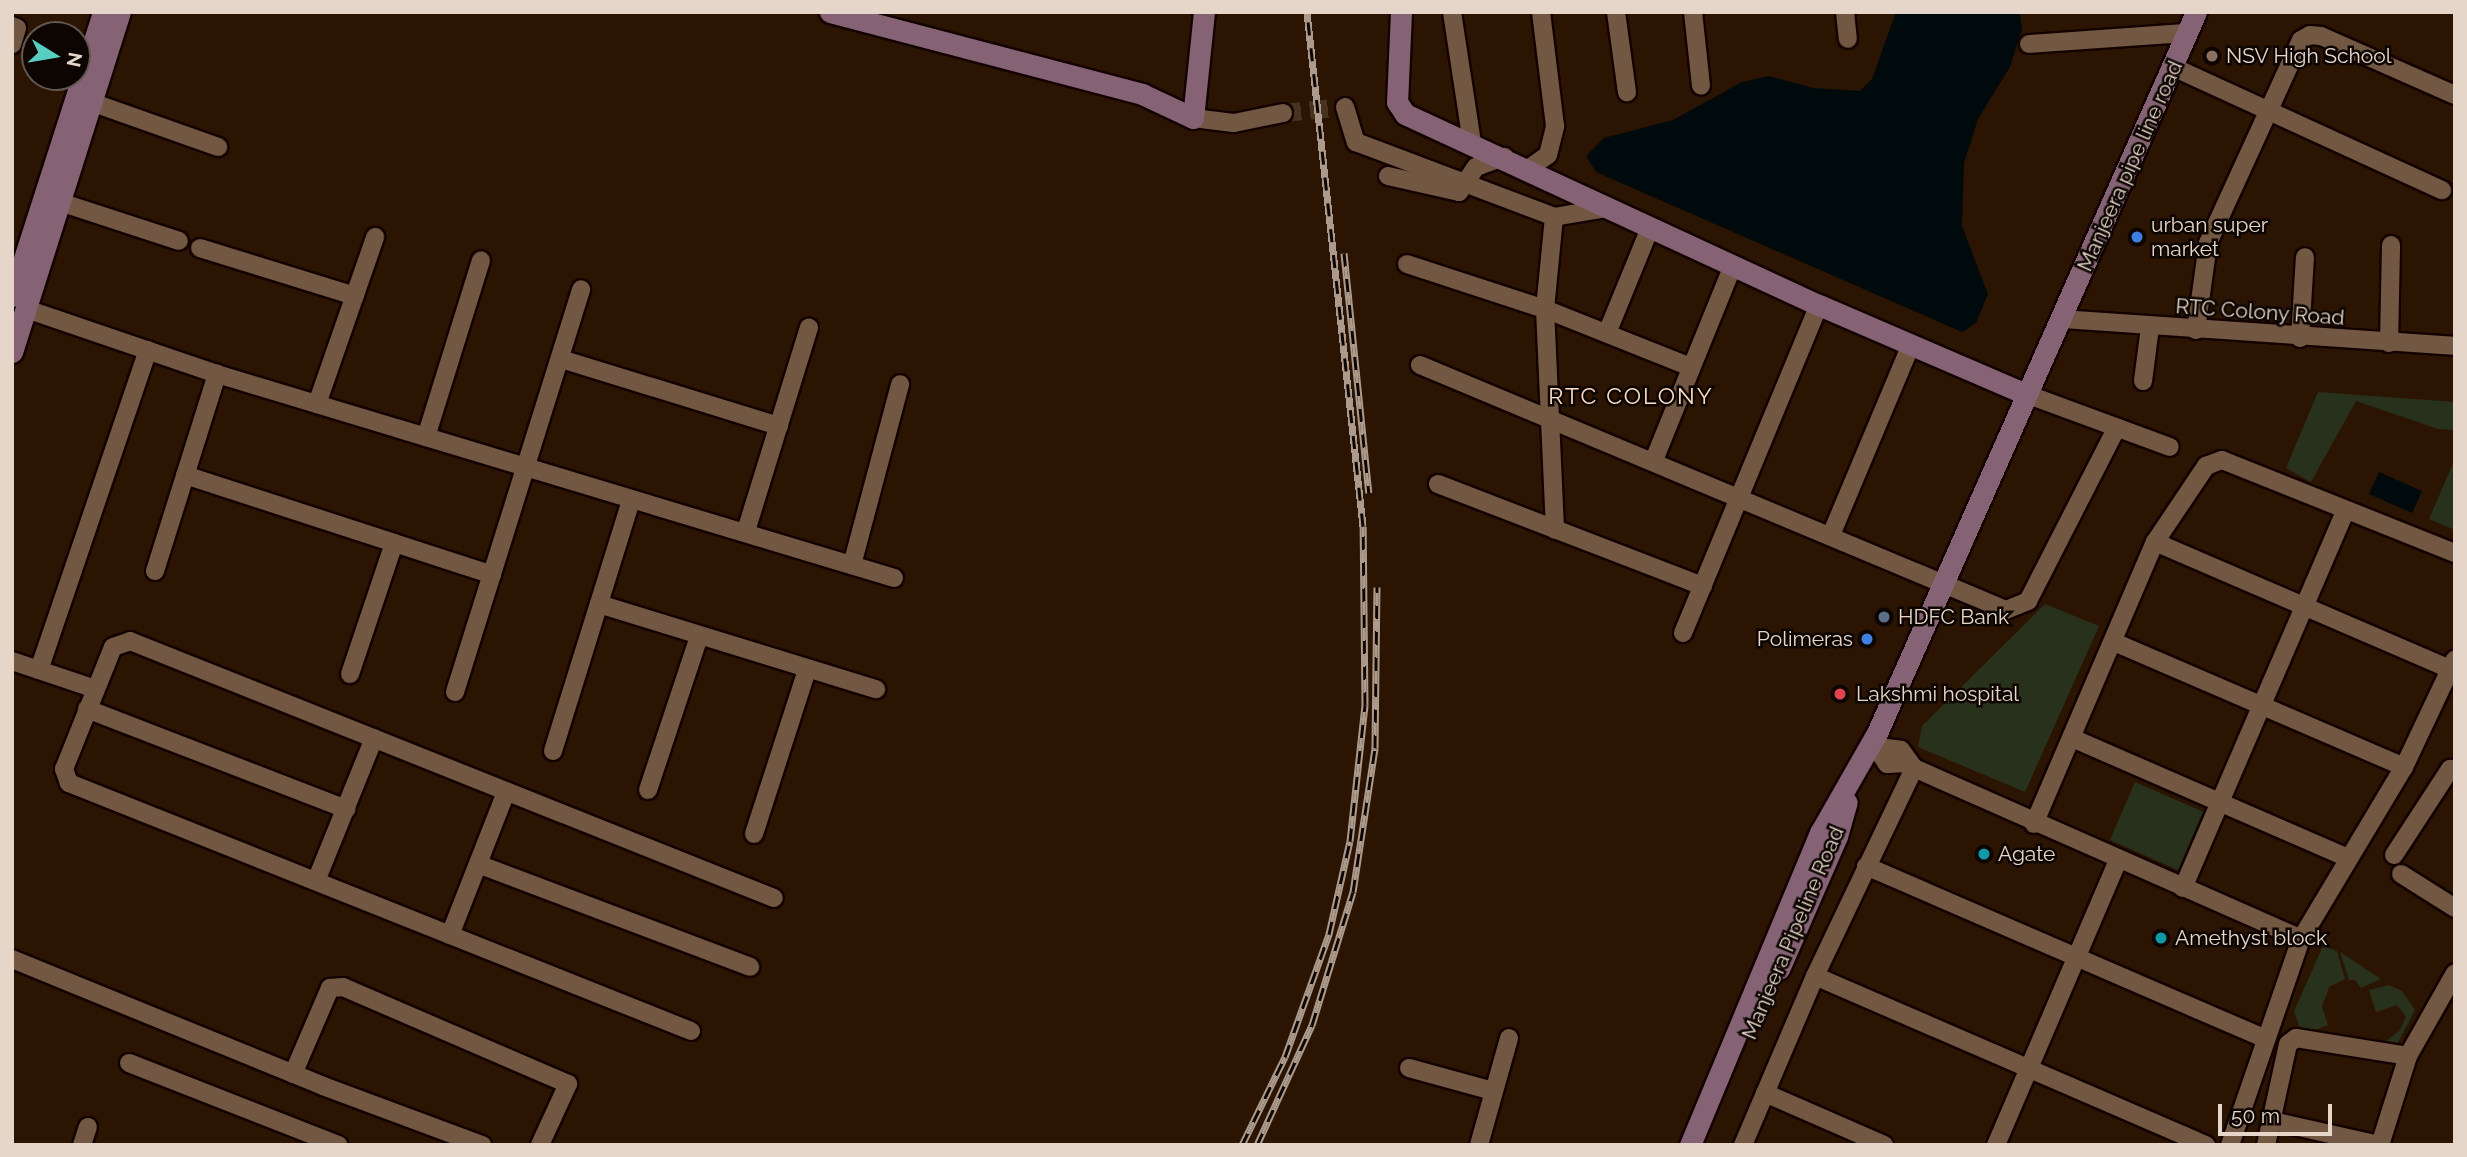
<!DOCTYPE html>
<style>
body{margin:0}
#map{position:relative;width:2467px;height:1157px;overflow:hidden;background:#2b1502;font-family:Raleway,sans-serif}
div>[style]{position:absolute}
.green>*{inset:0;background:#28311b}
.water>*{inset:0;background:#00090c}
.street-tunnel>*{height:18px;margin-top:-9px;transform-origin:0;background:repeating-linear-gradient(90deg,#473220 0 18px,transparent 0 27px)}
.roads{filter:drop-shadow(2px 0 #130200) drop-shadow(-2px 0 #130200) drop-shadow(0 2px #130200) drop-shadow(0 -2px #130200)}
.street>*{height:18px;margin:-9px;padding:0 9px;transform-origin:9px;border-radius:9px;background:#725842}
.secondary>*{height:21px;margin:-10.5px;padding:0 10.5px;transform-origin:10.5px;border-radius:10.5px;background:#856375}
.rail>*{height:7px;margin-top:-3.5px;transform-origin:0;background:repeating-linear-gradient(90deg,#0d0501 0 13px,#ac9b8c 0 26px);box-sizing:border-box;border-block:2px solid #ac9b8c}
.dots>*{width:19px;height:19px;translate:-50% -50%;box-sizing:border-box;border:4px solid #0d0501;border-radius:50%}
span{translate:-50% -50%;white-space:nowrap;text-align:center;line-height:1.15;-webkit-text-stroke:5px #0d0501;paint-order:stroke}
.poi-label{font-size:21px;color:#e5d6c9}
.left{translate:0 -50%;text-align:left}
.right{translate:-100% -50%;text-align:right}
.street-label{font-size:21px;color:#e5d6c9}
.neighbourhood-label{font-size:23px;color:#fdddc4;letter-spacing:2px}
.frame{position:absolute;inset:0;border:14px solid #e5d6c9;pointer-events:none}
.north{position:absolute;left:21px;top:21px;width:70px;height:70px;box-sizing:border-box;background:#0d0501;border:2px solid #635951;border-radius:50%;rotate:101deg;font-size:19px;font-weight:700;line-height:28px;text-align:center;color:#e5d6c9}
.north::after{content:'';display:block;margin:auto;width:24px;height:32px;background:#57cec2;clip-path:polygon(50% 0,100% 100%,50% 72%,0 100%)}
.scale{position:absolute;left:2218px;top:1104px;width:114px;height:32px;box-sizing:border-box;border:4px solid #e5d6c9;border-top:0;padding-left:9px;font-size:21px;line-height:24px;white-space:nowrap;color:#e5d6c9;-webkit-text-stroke:5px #0d0501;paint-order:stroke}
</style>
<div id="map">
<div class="green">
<div style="clip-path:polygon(2318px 392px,2455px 402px,2455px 430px,2438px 429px,2356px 401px,2311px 482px,2286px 468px)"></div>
<div style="clip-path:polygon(2455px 459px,2455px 530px,2429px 519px)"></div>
<div style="clip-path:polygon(2045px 604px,2099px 626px,2025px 792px,1918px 747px,1922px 726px)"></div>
<div style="clip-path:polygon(2135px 782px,2213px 816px,2187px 874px,2110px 840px)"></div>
<div style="clip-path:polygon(2323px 946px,2337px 951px,2345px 979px,2329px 987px,2322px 1007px,2328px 1025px,2302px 1035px,2294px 1011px)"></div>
<div style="clip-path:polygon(2340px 952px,2381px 979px,2361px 988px,2355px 980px,2349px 980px)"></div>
<div style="clip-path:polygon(2389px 985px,2402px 991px,2415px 1010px,2391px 1056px,2383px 1043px,2399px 1031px,2406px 1017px,2397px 1005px,2376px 1012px,2369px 990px)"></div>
</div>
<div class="water">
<div style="clip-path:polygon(1896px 12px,2020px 13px,2022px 29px,2010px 67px,1978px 119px,1964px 163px,1962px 226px,1988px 294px,1976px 323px,1962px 332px,1596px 172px,1586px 156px,1604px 138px,1673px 120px,1742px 82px,1769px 76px,1813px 88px,1860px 91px,1872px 79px)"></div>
<div style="clip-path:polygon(2379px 472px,2422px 491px,2412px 513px,2369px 494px)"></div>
</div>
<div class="street-tunnel">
<div style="left:1283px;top:113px;width:62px;rotate:-5.5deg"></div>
</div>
<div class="roads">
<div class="street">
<div style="left:1452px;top:12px;width:132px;rotate:81.3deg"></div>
<div style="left:1616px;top:12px;width:81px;rotate:82.2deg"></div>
<div style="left:1693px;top:12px;width:74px;rotate:83.8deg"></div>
<div style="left:1845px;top:12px;width:27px;rotate:84deg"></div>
<div style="left:12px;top:26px;width:5px;rotate:22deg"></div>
<div style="left:17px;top:28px;width:17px;rotate:107deg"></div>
<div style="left:2029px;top:44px;width:158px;rotate:-4deg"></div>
<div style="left:2173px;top:67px;width:296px;rotate:24.6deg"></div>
<div style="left:91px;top:102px;width:135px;rotate:19.5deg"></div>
<div style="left:1345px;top:107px;width:37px;rotate:73deg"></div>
<div style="left:1356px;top:142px;width:212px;rotate:20.7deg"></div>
<div style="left:1554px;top:217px;width:92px;rotate:95.6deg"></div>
<div style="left:1545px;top:309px;width:221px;rotate:87.4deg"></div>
<div style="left:1193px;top:118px;width:41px;rotate:7deg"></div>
<div style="left:1234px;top:123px;width:50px;rotate:-11.5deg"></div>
<div style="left:1528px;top:169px;width:24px;rotate:-35deg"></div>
<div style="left:1548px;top:155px;width:30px;rotate:-76deg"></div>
<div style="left:1555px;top:126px;width:115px;rotate:-97deg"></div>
<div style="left:1388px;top:176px;width:73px;rotate:12.7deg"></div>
<div style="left:1459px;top:192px;width:30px;rotate:-56deg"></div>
<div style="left:1476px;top:167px;width:30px;rotate:-20deg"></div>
<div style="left:60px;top:202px;width:125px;rotate:18.1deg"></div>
<div style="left:1554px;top:217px;width:54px;rotate:-9.6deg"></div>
<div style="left:200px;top:248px;width:162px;rotate:17.2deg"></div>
<div style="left:1407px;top:264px;width:145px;rotate:18.1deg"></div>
<div style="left:1545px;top:309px;width:157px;rotate:21.7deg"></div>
<div style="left:26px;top:309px;width:202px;rotate:18.8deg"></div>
<div style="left:217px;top:374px;width:707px;rotate:16.77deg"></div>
<div style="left:2062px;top:319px;width:394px;rotate:3.9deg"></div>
<div style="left:2196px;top:330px;width:88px;rotate:-82.1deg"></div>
<div style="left:2208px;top:243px;width:223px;rotate:-65.4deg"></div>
<div style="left:2301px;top:40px;width:10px;rotate:-29deg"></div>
<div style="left:2310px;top:35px;width:11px;rotate:5deg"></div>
<div style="left:2321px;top:36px;width:146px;rotate:23.8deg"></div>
<div style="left:1607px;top:333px;width:113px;rotate:-67.7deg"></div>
<div style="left:2300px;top:338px;width:81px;rotate:-86.5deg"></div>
<div style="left:2389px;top:343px;width:98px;rotate:-88.8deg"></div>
<div style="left:561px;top:359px;width:228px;rotate:17.1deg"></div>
<div style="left:1420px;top:365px;width:635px;rotate:22.69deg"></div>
<div style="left:2006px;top:610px;width:24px;rotate:-22deg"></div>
<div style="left:2028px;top:601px;width:195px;rotate:-62.9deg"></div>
<div style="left:2143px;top:381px;width:54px;rotate:-82.6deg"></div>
<div style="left:2026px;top:394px;width:153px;rotate:20.2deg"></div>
<div style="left:317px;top:404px;width:177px;rotate:-70.8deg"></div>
<div style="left:426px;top:437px;width:185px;rotate:-72.7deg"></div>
<div style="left:1654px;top:460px;width:210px;rotate:-67.9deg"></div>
<div style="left:185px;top:475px;width:323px;rotate:18deg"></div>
<div style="left:1438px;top:484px;width:284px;rotate:21.1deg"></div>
<div style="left:746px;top:531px;width:213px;rotate:-72.8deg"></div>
<div style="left:1831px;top:535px;width:206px;rotate:-67.2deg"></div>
<div style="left:2155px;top:542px;width:321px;rotate:23.3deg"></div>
<div style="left:852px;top:565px;width:187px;rotate:-75.1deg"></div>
<div style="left:155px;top:571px;width:207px;rotate:-72.5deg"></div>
<div style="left:599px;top:604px;width:290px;rotate:17.1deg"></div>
<div style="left:1683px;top:633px;width:355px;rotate:-67.5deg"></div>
<div style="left:2114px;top:642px;width:316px;rotate:23.3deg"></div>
<div style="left:12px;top:661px;width:88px;rotate:18.6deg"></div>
<div style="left:39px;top:670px;width:338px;rotate:-71.2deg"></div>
<div style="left:350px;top:674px;width:138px;rotate:-71.4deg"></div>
<div style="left:455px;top:692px;width:422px;rotate:-72.6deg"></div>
<div style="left:87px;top:709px;width:278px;rotate:21.1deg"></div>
<div style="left:2072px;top:738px;width:299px;rotate:23.5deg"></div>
<div style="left:1870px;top:746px;width:31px;rotate:7deg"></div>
<div style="left:1901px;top:750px;width:22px;rotate:54deg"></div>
<div style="left:1914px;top:768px;width:423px;rotate:23.8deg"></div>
<div style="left:1877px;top:749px;width:18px;rotate:56deg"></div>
<div style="left:1887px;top:764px;width:20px;rotate:-3deg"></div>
<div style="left:553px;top:751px;width:263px;rotate:-72.7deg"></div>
<div style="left:648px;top:790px;width:161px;rotate:-71.6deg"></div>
<div style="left:2034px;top:824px;width:307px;rotate:-66.8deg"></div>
<div style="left:2155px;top:542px;width:92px;rotate:-56.1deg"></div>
<div style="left:2206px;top:466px;width:17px;rotate:-21deg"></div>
<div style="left:2222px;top:460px;width:251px;rotate:21.8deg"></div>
<div style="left:754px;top:834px;width:172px;rotate:-72.1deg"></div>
<div style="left:2394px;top:855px;width:103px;rotate:-56.9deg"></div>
<div style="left:2450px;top:769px;width:5px"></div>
<div style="left:478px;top:864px;width:291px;rotate:20.7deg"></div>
<div style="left:1866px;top:866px;width:434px;rotate:23.4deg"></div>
<div style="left:2401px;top:874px;width:64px;rotate:32.2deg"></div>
<div style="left:316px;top:881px;width:154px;rotate:-67.9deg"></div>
<div style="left:2183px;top:888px;width:410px;rotate:-66.7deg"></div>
<div style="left:450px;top:935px;width:154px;rotate:-68.6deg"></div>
<div style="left:12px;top:959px;width:336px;rotate:22.2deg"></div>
<div style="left:323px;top:1086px;width:170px;rotate:20.4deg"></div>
<div style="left:1815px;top:976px;width:426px;rotate:23.4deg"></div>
<div style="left:691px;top:1031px;width:670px;rotate:-158.26deg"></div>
<div style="left:69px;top:783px;width:15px;rotate:-110deg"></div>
<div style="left:64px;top:769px;width:131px;rotate:-68.1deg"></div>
<div style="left:113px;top:647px;width:18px;rotate:-19deg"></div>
<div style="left:130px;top:641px;width:693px;rotate:21.76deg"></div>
<div style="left:129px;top:1063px;width:225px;rotate:21.4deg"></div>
<div style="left:1409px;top:1068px;width:87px;rotate:15.3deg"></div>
<div style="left:293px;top:1074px;width:94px;rotate:-66.7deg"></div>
<div style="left:330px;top:988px;width:13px;rotate:-4deg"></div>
<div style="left:343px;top:987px;width:245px;rotate:23.3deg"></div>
<div style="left:568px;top:1084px;width:67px;rotate:114.7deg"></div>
<div style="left:1765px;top:1093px;width:130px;rotate:23.6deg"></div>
<div style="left:2272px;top:1121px;width:110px;rotate:12.6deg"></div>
<div style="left:82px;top:1145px;width:19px;rotate:-72deg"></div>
<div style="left:1479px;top:1145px;width:111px;rotate:-74.3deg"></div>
<div style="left:1743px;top:1145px;width:184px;rotate:-66.9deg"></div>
<div style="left:1815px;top:976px;width:230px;rotate:-64.5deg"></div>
<div style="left:1996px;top:1145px;width:310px;rotate:-66.8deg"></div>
<div style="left:2230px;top:1145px;width:218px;rotate:-71deg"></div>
<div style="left:2301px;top:939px;width:200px;rotate:-59.1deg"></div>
<div style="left:2404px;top:767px;width:119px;rotate:-64.7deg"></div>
<div style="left:2266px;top:1145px;width:103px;rotate:-77.7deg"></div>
<div style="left:2288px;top:1044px;width:10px;rotate:-37deg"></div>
<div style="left:2296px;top:1038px;width:113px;rotate:9.1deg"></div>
<div style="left:2380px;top:1145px;width:93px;rotate:-72.5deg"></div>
<div style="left:2408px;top:1056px;width:95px;rotate:-60.5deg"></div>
</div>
<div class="secondary">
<div style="left:830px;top:12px;width:323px;rotate:14.7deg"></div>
<div style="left:1142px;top:94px;width:56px;rotate:25.2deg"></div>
<div style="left:1193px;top:118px;width:107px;rotate:-84.1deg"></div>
<div style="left:1401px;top:12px;width:90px;rotate:92.5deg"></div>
<div style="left:1397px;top:102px;width:14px;rotate:56deg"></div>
<div style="left:1405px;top:114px;width:456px;rotate:24.8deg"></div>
<div style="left:1819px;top:305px;width:225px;rotate:23.3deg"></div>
<div style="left:12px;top:296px;width:298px;rotate:-72.2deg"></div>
<div style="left:12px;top:352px;width:357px;rotate:-72.4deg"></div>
<div style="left:1779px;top:969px;width:145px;rotate:-66.4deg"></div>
<div style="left:1837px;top:836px;width:35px;rotate:-74deg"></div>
<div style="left:1690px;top:1145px;width:340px;rotate:-67.4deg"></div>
<div style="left:1821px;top:831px;width:113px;rotate:-60.3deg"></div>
<div style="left:1877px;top:733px;width:788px;rotate:-66.13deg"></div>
</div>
</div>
<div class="rail">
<div style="left:1344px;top:253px;width:241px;rotate:84.1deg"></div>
<div style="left:1242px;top:1145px;width:98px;rotate:-64deg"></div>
<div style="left:1285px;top:1057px;width:131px;rotate:-70.3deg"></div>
<div style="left:1329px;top:934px;width:95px;rotate:-77.3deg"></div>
<div style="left:1350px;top:841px;width:137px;rotate:-83.7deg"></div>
<div style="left:1365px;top:705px;width:179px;rotate:-90.6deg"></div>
<div style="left:1363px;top:526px;width:517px;rotate:-96.22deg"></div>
<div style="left:1257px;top:1145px;width:132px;rotate:-65.4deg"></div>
<div style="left:1312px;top:1025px;width:139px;rotate:-72.9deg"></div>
<div style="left:1353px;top:892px;width:146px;rotate:-81.3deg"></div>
<div style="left:1375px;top:748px;width:161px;rotate:-89.3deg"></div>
</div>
<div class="dots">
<div style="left:2212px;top:56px;background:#8d6e63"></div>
<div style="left:2137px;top:237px;background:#3f7fe0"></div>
<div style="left:1884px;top:617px;background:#5c6f8a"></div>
<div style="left:1867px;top:639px;background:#3f7fe0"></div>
<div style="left:1840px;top:694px;background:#e0444e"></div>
<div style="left:1984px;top:854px;background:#0f9aa8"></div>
<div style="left:2161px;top:938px;background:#0f9aa8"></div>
</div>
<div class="poi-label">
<span class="left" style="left:2226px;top:56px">NSV High School</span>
<span class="left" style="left:2151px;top:237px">urban super<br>market</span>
<span class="left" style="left:1898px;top:617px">HDFC Bank</span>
<span class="right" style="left:1853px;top:639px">Polimeras</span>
<span class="left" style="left:1856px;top:694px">Lakshmi hospital</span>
<span class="left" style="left:1998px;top:854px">Agate</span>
<span class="left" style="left:2175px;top:938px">Amethyst block</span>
</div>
<div class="street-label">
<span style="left:2130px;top:166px;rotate:-66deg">Manjeera pipe line road</span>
<span style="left:2260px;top:312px;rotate:4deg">RTC Colony Road</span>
<span style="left:1793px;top:933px;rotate:-67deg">Manjeera Pipeline Road</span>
</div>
<div class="neighbourhood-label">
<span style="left:1631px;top:396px">RTC COLONY</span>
</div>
<div class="frame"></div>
<div class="north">N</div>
<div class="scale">50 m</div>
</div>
